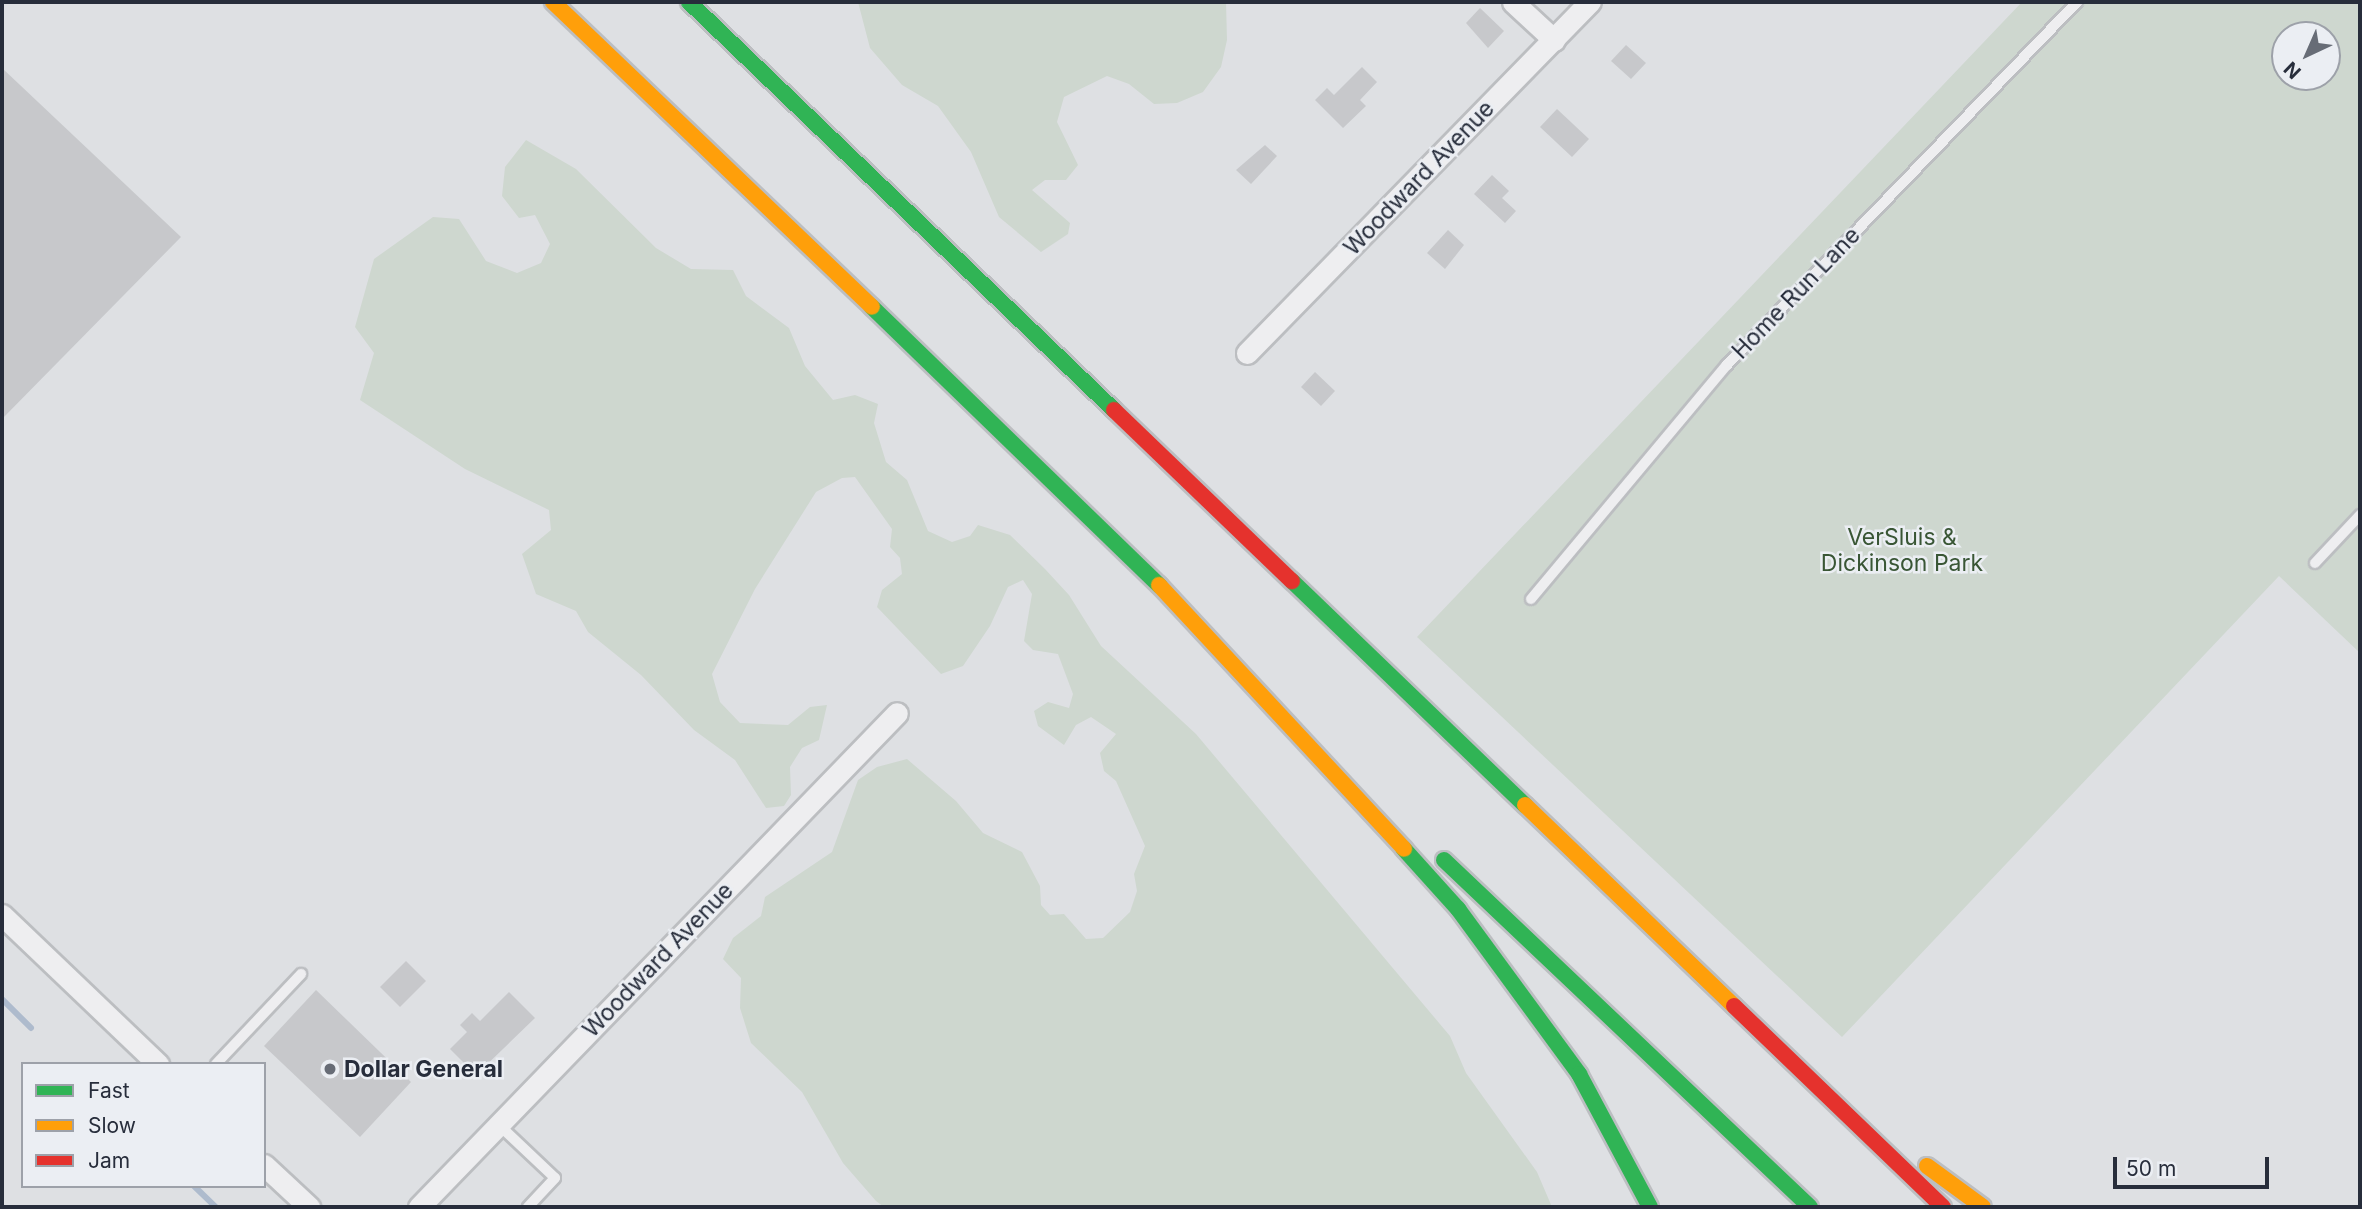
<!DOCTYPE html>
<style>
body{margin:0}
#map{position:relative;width:2362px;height:1209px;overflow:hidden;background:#dee0e3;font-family:Inter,sans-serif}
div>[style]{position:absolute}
.green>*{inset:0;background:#ced7cf}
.stream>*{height:6px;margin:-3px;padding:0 3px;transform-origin:3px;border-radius:3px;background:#aebbcd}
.building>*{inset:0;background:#c7c8cb}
.roads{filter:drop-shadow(2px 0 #bcbec1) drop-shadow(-2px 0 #bcbec1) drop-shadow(0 2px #bcbec1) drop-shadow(0 -2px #bcbec1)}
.lane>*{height:10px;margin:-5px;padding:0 5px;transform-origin:5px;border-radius:5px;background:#eeeef0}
.street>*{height:21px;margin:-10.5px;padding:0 10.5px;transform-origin:10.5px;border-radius:10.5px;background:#eeeef0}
.fast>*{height:16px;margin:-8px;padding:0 8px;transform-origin:8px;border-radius:8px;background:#30b455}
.slow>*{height:16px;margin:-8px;padding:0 8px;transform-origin:8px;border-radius:8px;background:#ff9f0a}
.jam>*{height:16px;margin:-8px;padding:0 8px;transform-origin:8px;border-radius:8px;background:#e5322d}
.dots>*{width:19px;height:19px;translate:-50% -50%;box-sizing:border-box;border:4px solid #ebeef3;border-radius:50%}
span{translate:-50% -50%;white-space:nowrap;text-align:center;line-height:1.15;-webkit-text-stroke:5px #ebeef3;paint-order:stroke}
.street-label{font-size:23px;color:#272d3b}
.park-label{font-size:23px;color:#395635}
.poi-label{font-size:23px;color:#272d3b;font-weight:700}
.left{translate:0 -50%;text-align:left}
.frame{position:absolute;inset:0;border:4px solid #272d3b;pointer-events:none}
.legend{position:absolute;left:21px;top:1062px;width:245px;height:126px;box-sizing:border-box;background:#ebeef3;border:2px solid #9da1a9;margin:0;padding:9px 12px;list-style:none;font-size:21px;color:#272d3b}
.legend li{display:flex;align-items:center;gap:14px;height:35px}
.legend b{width:35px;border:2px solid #9da1a9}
.north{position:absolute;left:2271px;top:21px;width:70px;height:70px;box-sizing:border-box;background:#ebeef3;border:2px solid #9da1a9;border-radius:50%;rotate:224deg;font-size:19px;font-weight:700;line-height:28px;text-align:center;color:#272d3b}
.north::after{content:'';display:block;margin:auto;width:24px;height:32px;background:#676c76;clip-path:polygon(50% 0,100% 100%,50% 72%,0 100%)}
.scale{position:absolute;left:2113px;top:1157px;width:156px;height:32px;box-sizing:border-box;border:4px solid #272d3b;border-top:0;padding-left:9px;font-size:21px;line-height:24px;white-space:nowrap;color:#272d3b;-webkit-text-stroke:5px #ebeef3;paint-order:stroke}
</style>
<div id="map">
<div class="green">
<div style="clip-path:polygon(858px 2px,1226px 2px,1227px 40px,1221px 67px,1203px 92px,1177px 103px,1154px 104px,1129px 84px,1107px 76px,1064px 97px,1057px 122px,1078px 165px,1066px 180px,1045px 180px,1032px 190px,1070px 223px,1068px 234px,1041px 252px,999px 217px,971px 152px,938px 106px,902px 85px,870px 48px)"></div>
<div style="clip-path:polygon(evenodd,2022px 2px,2360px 2px,2360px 653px,2279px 576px,1842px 1037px,1417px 637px,2022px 2px,2285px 35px,2327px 35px,2327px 77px,2285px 77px,2285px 35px)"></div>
<div style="clip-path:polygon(526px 140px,576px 169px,656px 248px,691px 269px,733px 270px,746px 296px,789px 328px,805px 366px,833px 400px,855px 395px,878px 404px,874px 423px,886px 462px,907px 480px,928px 531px,952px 542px,970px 536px,978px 525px,1010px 535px,1045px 569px,1069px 595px,1101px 646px,1196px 734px,1450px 1036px,1466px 1073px,1537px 1172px,1552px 1207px,884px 1207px,876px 1201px,843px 1163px,802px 1092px,751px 1043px,740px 1008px,741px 978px,723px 959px,733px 938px,761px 916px,765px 897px,832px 852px,858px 780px,877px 767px,907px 759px,956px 801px,983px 833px,1022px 852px,1040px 886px,1041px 905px,1050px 915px,1064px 914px,1086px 939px,1103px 938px,1130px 912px,1137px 891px,1134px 874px,1145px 846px,1116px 781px,1104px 771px,1100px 753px,1116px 734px,1091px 717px,1076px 725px,1064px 745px,1038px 726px,1034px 711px,1048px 702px,1069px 708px,1073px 694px,1058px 654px,1033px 650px,1024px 641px,1032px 594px,1023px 580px,1008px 587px,990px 626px,963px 666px,941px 674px,877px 607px,882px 590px,902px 574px,900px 558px,890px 547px,892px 529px,855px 477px,842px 478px,816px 492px,755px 589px,712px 674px,720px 702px,740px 723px,788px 725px,810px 707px,827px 705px,819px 740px,802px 748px,790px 767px,791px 795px,784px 806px,766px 808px,735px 760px,694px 730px,641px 675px,588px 632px,576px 611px,536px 594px,522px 554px,551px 530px,549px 510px,465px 469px,360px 400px,374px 353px,355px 327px,374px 259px,433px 217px,459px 219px,486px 261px,517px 273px,541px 263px,550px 244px,535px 215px,519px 218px,502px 196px,505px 167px)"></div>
</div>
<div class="stream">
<div style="left:2px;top:999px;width:41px;rotate:45deg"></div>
<div style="left:194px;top:1186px;width:30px;rotate:44deg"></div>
</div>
<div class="building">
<div style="clip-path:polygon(1480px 8px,1504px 31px,1488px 48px,1466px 23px)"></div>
<div style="clip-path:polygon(1626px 45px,1646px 63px,1631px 79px,1611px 61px)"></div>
<div style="clip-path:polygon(1362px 67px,1377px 82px,1360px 100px,1366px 106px,1343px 128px,1315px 100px,1327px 88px,1334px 95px)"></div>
<div style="clip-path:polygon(2px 68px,181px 237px,2px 419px)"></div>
<div style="clip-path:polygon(1557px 109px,1589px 139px,1572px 157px,1540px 127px)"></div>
<div style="clip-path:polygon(1265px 145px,1277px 156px,1251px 184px,1236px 170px)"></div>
<div style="clip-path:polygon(1492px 175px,1509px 191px,1502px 198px,1516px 211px,1505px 223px,1474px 194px)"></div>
<div style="clip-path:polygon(1448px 230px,1464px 245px,1445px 269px,1427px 253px)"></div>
<div style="clip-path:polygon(1315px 372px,1335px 391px,1321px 406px,1301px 387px)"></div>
<div style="clip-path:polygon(406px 961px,426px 981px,400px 1007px,380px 987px)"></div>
<div style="clip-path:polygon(316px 990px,411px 1082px,360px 1137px,264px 1046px)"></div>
<div style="clip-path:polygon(509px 992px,535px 1018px,476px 1075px,450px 1049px,467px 1032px,460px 1025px,472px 1013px,480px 1021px)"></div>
</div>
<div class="roads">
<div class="lane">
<div style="left:2315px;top:563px;width:66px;rotate:-46.8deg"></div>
<div style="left:1531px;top:599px;width:305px;rotate:-50.1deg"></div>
<div style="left:1727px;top:365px;width:504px;rotate:-46.04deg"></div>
<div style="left:216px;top:1064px;width:124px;rotate:-46.6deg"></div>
<div style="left:499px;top:1125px;width:77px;rotate:43.4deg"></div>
<div style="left:555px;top:1178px;width:40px;rotate:133deg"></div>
</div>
<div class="street">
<div style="left:1513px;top:2px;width:56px;rotate:42.8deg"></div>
<div style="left:1247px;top:353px;width:491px;rotate:-45.7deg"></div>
<div style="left:2px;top:915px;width:216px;rotate:43.7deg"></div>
<div style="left:264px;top:1165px;width:62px;rotate:43deg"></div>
<div style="left:419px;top:1207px;width:687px;rotate:-45.94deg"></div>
</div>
<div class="fast">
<div style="left:689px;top:2px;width:589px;rotate:43.83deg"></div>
<div style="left:872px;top:307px;width:400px;rotate:44.1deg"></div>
<div style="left:1292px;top:581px;width:323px;rotate:43.9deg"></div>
<div style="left:1404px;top:849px;width:81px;rotate:48deg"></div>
<div style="left:1458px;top:909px;width:205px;rotate:53.7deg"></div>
<div style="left:1579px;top:1074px;width:151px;rotate:61.9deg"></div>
<div style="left:1444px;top:860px;width:504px;rotate:43.47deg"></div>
</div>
<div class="slow">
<div style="left:553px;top:2px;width:441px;rotate:43.7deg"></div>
<div style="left:1159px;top:585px;width:360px;rotate:47.1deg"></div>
<div style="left:1525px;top:805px;width:290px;rotate:43.9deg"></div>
<div style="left:1927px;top:1166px;width:69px;rotate:36.2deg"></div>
</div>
<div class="jam">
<div style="left:1114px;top:410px;width:247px;rotate:43.9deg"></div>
<div style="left:1734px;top:1006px;width:290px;rotate:43.9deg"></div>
</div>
</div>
<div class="dots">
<div style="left:330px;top:1069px;background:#676c76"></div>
</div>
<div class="street-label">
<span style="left:1419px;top:178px;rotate:-46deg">Woodward Avenue</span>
<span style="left:1796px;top:293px;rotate:-46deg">Home Run Lane</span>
<span style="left:658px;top:960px;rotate:-46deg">Woodward Avenue</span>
</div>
<div class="park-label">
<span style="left:1902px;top:550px">VerSluis &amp;<br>Dickinson Park</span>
</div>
<div class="poi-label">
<span class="left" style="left:344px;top:1069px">Dollar General</span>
</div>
<div class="frame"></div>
<ul class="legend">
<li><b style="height:9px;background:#30b455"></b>Fast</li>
<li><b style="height:9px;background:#ff9f0a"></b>Slow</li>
<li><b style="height:9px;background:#e5322d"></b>Jam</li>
</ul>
<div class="north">N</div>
<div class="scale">50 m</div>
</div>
